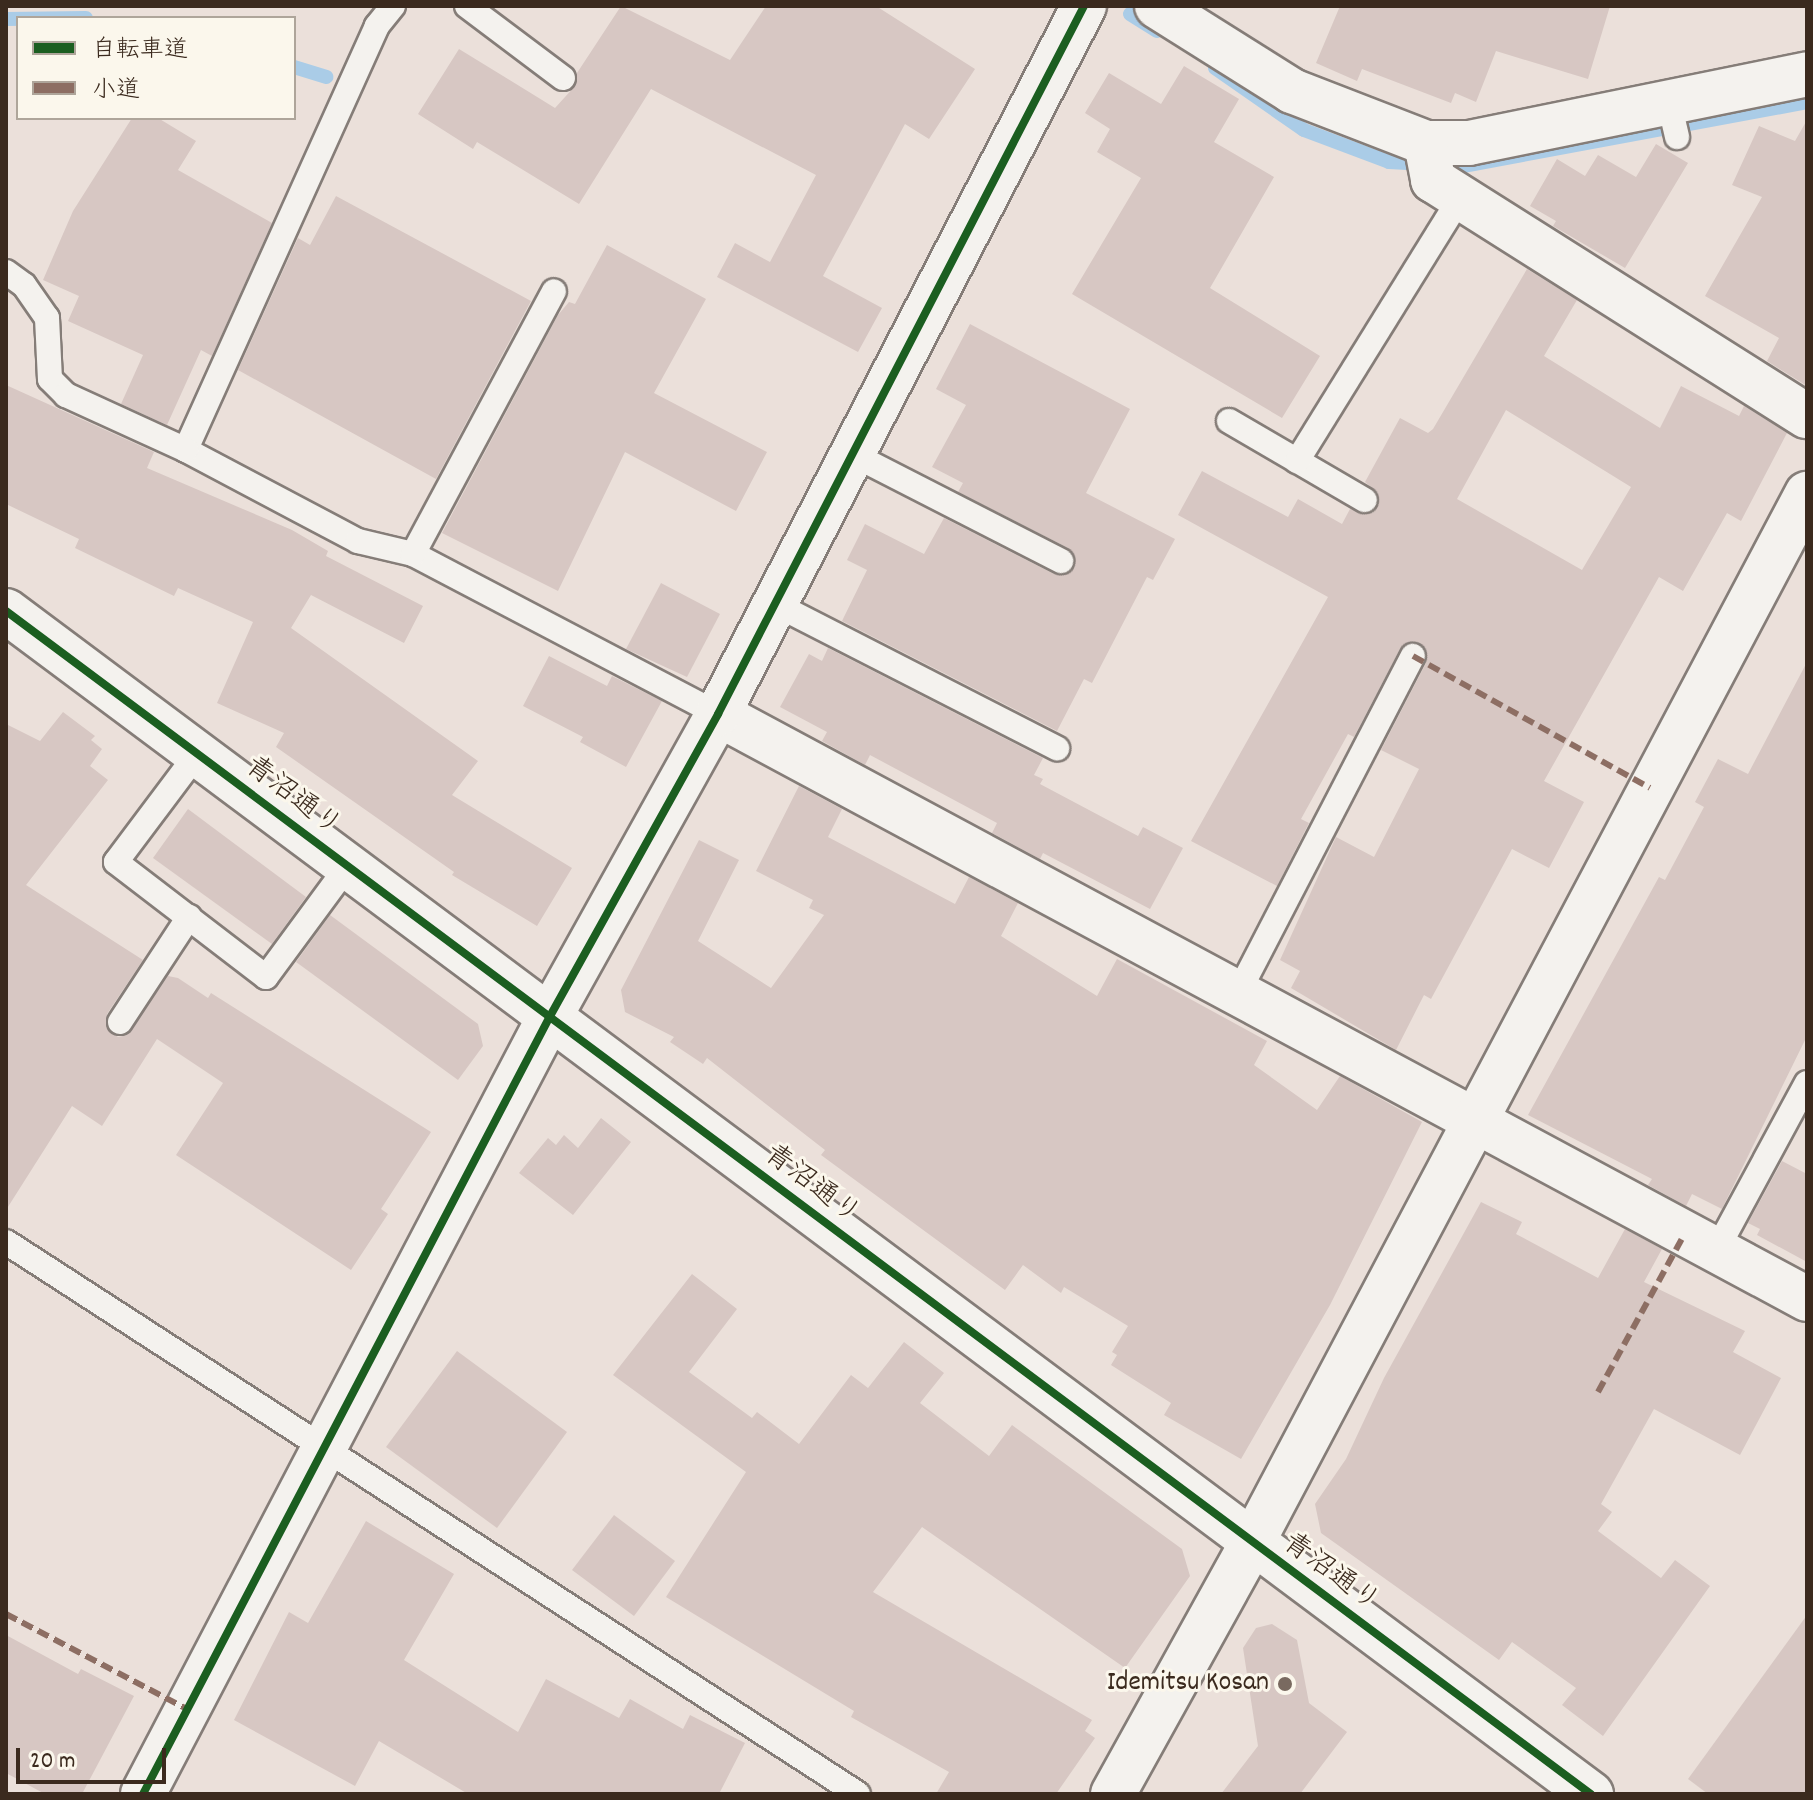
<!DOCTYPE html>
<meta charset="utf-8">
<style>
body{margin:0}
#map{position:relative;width:1813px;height:1800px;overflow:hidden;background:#ebe0da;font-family:Dekko,"Klee One",sans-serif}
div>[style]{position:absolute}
.stream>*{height:14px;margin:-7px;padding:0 7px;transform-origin:7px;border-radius:7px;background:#aacce7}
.building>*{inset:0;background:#d7c7c3}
.roads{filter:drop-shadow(2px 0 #857d78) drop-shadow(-2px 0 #857d78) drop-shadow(0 2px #857d78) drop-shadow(0 -2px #857d78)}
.lane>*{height:24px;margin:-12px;padding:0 12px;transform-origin:12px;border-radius:12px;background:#f4f2ee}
.street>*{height:44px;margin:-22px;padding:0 22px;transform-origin:22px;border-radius:22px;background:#f4f2ee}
.secondary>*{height:44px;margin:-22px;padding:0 22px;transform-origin:22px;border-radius:22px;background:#f4f2ee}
.quiet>*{height:6px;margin-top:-3px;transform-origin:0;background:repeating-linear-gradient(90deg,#8d6e63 0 12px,transparent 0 18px)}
.cycleway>*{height:8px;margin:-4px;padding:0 4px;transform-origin:4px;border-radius:4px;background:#1b5e20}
.dots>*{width:22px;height:22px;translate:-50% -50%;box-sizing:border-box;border:4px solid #fbf7ec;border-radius:50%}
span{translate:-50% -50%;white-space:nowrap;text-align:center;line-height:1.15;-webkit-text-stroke:6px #fbf7ec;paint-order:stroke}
.street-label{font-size:28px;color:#3b2a1e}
.poi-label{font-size:28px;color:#3b2a1e}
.right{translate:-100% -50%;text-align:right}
.frame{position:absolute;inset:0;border:8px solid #3b2a1e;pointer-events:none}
.legend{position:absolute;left:16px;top:16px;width:280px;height:104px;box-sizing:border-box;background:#fbf7ec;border:2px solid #aea59a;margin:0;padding:10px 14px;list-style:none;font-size:24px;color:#3b2a1e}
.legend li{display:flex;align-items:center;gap:16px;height:40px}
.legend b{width:40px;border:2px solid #aea59a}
.scale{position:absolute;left:16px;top:1748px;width:150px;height:36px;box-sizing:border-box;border:4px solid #3b2a1e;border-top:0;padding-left:10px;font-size:24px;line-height:28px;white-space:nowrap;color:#3b2a1e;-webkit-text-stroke:6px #fbf7ec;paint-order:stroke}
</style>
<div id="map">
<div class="stream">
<div style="left:1130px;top:14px;width:32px;rotate:32deg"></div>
<div style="left:6px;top:19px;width:80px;rotate:-0.7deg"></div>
<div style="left:294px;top:67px;width:34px;rotate:17deg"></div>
<div style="left:1215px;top:68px;width:108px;rotate:34.9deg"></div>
<div style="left:1304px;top:130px;width:91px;rotate:20.6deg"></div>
<div style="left:1389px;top:162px;width:74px;rotate:3.1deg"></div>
<div style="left:1463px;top:166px;width:350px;rotate:-10.5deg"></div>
</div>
<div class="building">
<div style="clip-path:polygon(621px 6px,730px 60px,766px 6px,876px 6px,975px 69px,929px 139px,905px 124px,823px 276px,882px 308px,858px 352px,717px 277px,735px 243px,770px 262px,816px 175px,651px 89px,579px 204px,477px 142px,473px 149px,418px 114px,459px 49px,555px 108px,575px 86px,577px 73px)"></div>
<div style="clip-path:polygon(1340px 6px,1610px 6px,1588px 79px,1496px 51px,1476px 102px,1455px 93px,1451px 103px,1362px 69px,1357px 81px,1316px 63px)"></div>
<div style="clip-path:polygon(1184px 66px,1239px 99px,1214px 142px,1274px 177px,1210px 288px,1320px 356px,1282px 418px,1072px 294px,1141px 178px,1097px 152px,1110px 129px,1085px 113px,1109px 73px,1161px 104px)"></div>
<div style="clip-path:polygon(132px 118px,158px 118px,196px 141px,178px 170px,272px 223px,212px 356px,201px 350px,167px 425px,121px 404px,143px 355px,68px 321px,79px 296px,43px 280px,73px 211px)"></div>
<div style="clip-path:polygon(1807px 120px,1807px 386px,1767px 361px,1779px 338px,1705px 296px,1762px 197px,1732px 185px,1759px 126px,1795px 141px)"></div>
<div style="clip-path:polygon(1656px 144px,1688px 163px,1625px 268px,1553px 226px,1556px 221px,1530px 206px,1557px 159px,1585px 176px,1598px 155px,1636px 177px)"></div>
<div style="clip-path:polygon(336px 196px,531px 301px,436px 479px,238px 370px,298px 238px,310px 245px)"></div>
<div style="clip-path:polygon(607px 245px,706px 299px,654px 393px,767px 452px,736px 511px,625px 452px,558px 591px,442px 533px,558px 315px,569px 302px,575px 304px)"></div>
<div style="clip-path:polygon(evenodd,1527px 269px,1577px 300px,1544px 356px,1660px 428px,1681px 386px,1739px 416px,1744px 406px,1787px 433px,1741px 521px,1727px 513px,1683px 591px,1659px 577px,1544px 781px,1584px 802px,1549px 868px,1512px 849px,1431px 999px,1424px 995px,1396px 1050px,1291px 988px,1300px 971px,1280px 960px,1336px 837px,1374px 857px,1419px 769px,1381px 750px,1426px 663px,1426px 649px,1413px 641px,1400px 649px,1354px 737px,1348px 734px,1301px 819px,1309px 823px,1277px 886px,1191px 841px,1328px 597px,1178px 515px,1202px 471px,1288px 517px,1298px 499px,1342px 524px,1350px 509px,1373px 513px,1378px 493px,1365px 482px,1400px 418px,1428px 433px,1433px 429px,1527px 269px,1506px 410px,1631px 487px,1582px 570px,1457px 499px,1506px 410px)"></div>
<div style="clip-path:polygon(970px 324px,1130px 409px,1086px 493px,1175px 539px,1153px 580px,1147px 577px,1092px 683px,1084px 679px,1057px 731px,842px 621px,867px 570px,847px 560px,865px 524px,924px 554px,944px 518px,1054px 574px,1068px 574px,1075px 567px,1068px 548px,958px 492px,963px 483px,932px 467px,966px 405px,936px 389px)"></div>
<div style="clip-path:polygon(6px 385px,154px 452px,147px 468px,292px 530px,328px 551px,326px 556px,423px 606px,404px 643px,311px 595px,291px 628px,478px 761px,452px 795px,572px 868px,537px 926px,452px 875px,454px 872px,276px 747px,284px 733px,217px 703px,253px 622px,178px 588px,174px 596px,75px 548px,79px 539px,6px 504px)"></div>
<div style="clip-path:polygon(661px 583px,720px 614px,687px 677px,626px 649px)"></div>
<div style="clip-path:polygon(828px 648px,1043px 758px,1034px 775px,1043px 779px,1040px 784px,1138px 836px,1143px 827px,1183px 848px,1150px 909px,1043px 853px,1040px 859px,992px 833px,997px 823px,870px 755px,865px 765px,822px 741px,827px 732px,780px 707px,809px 654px,822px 661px)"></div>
<div style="clip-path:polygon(549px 656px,607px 686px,612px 676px,662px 701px,626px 767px,580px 742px,583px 737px,523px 706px)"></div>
<div style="clip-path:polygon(1807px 662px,1807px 1036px,1722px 1209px,1692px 1194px,1686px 1206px,1648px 1185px,1652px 1179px,1528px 1115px,1659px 877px,1665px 880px,1704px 807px,1695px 802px,1718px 759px,1748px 774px)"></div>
<div style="clip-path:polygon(63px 712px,95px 736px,91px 740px,102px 749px,90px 766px,108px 780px,26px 885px,143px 960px,107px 1014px,107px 1029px,118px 1037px,127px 1035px,168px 976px,178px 978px,208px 998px,211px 993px,431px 1132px,381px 1209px,388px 1214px,351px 1270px,176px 1155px,223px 1083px,157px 1039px,102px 1126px,72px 1106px,6px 1210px,6px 724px,40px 741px)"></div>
<div style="clip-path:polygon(799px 786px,842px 809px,828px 837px,955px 904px,969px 877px,1018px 903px,1001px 936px,1097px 996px,1117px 959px,1267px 1041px,1254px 1065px,1317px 1110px,1340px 1076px,1422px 1122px,1330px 1305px,1241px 1459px,1164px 1415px,1171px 1403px,1111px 1365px,1117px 1355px,1112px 1352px,1128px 1326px,1064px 1287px,1061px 1293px,1023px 1265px,1005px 1290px,821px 1155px,825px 1150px,707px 1058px,703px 1064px,670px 1042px,674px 1037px,625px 1012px,621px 990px,699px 840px,739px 860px,698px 941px,771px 988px,824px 915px,809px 908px,813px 900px,756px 871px)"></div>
<div style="clip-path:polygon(188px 809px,306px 897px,272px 944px,153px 858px)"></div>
<div style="clip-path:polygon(330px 915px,478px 1024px,483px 1046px,458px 1080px,296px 962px)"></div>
<div style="clip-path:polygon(601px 1118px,631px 1142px,573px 1215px,519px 1173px,548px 1138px,556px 1145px,564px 1135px,578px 1148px)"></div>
<div style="clip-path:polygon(1782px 1161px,1807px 1174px,1807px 1262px,1757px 1235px,1760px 1229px,1748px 1223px)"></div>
<div style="clip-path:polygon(1481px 1202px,1522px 1222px,1516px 1234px,1598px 1278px,1625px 1229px,1662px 1249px,1644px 1282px,1745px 1331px,1733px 1352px,1781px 1378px,1740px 1455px,1654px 1409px,1601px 1504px,1612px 1512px,1598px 1531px,1661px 1578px,1675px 1560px,1710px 1586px,1603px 1736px,1562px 1705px,1576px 1688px,1512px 1642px,1499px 1660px,1321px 1533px,1315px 1504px,1346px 1459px,1384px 1378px)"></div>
<div style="clip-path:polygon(692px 1274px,737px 1309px,689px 1372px,752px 1418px,757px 1412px,799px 1444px,851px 1375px,868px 1388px,904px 1342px,944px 1373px,920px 1403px,989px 1456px,1012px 1425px,1182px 1549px,1190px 1576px,1125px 1668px,922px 1527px,873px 1592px,1092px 1720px,1085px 1731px,1095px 1738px,1056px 1794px,936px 1794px,949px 1772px,851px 1717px,854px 1711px,666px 1597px,746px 1472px,613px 1375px)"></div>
<div style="clip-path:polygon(457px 1351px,567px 1432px,497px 1528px,386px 1447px)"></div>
<div style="clip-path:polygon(614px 1515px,675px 1561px,634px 1616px,572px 1570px)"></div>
<div style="clip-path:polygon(366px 1521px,454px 1574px,404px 1660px,518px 1732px,546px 1679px,619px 1718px,630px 1699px,683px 1729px,690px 1715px,745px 1743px,719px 1794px,468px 1794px,379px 1741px,355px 1786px,234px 1720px,289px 1612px,308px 1623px)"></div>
<div style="clip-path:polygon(1807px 1615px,1807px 1794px,1708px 1794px,1688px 1779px)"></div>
<div style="clip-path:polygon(1272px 1624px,1297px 1640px,1309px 1703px,1347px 1732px,1300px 1794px,1221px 1794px,1258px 1746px,1243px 1648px,1256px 1628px)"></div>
<div style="clip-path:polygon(6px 1635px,78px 1674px,81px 1669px,134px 1696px,82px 1794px,45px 1794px,6px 1773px)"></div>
</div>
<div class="roads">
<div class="lane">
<div style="left:393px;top:6px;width:26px;rotate:129deg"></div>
<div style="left:377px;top:26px;width:465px;rotate:114.3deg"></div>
<div style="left:186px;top:450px;width:195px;rotate:27.9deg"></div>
<div style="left:358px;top:541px;width:57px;rotate:13.3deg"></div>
<div style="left:413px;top:554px;width:344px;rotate:27.7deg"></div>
<div style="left:467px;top:6px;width:120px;rotate:36.9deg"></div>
<div style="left:1669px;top:102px;width:36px;rotate:77deg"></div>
<div style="left:6px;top:272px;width:22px;rotate:36deg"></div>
<div style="left:24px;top:285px;width:40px;rotate:55.1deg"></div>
<div style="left:47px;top:318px;width:61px;rotate:87.2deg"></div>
<div style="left:50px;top:379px;width:23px;rotate:45deg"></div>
<div style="left:66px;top:395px;width:132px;rotate:24.6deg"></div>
<div style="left:1229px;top:421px;width:157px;rotate:30.2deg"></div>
<div style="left:852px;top:454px;width:235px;rotate:27.1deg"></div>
<div style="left:1297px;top:461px;width:311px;rotate:-58.2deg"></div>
<div style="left:413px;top:554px;width:298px;rotate:-61.8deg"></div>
<div style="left:775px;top:604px;width:317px;rotate:27.1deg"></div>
<div style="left:197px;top:754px;width:135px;rotate:126.9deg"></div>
<div style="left:116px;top:862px;width:189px;rotate:37.5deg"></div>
<div style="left:266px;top:977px;width:137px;rotate:-53.6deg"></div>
<div style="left:1237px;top:995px;width:382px;rotate:-62.6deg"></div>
<div style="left:120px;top:1022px;width:126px;rotate:-56.7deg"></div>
<div style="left:6px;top:1242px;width:1015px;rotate:32.94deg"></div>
<div style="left:1716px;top:1251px;width:191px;rotate:-61.6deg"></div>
</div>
<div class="street">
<div style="left:1157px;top:6px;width:160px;rotate:32.2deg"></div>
<div style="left:1292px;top:91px;width:144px;rotate:21.2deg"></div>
<div style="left:1426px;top:143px;width:38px;rotate:79deg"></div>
<div style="left:1433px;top:180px;width:442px;rotate:32.3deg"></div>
<div style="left:1426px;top:143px;width:43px"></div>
<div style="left:1469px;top:143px;width:345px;rotate:-11.5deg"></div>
<div style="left:718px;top:714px;width:1236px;rotate:28.24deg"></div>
</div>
<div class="secondary">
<div style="left:6px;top:611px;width:1978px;rotate:36.74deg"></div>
<div style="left:143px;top:1794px;width:876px;rotate:-62.38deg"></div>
<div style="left:549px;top:1018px;width:348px;rotate:-60.9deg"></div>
<div style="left:718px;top:714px;width:797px;rotate:-62.66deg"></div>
<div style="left:1113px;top:1794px;width:287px;rotate:-61deg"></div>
<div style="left:1252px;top:1543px;width:1187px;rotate:-62.12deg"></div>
</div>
</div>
<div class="quiet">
<div style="left:1413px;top:656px;width:271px;rotate:29.1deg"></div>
<div style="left:1598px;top:1392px;width:179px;rotate:-61.3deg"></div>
<div style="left:6px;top:1614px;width:204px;rotate:27.7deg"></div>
</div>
<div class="cycleway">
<div style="left:6px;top:611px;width:1978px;rotate:36.74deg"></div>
<div style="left:143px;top:1794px;width:876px;rotate:-62.38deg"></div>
<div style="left:549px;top:1018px;width:348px;rotate:-60.9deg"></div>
<div style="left:718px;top:714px;width:797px;rotate:-62.66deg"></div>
</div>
<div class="dots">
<div style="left:1285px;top:1684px;background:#796a60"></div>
</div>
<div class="street-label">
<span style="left:292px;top:798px;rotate:37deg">青沼通り</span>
<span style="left:811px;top:1186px;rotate:37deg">青沼通り</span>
<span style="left:1330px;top:1574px;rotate:36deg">青沼通り</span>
</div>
<div class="poi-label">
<span class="right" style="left:1269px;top:1684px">Idemitsu Kosan</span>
</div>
<div class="frame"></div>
<ul class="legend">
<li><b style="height:10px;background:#1b5e20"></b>自転車道</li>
<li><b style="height:10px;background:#8d6e63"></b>小道</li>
</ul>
<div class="scale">20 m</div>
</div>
